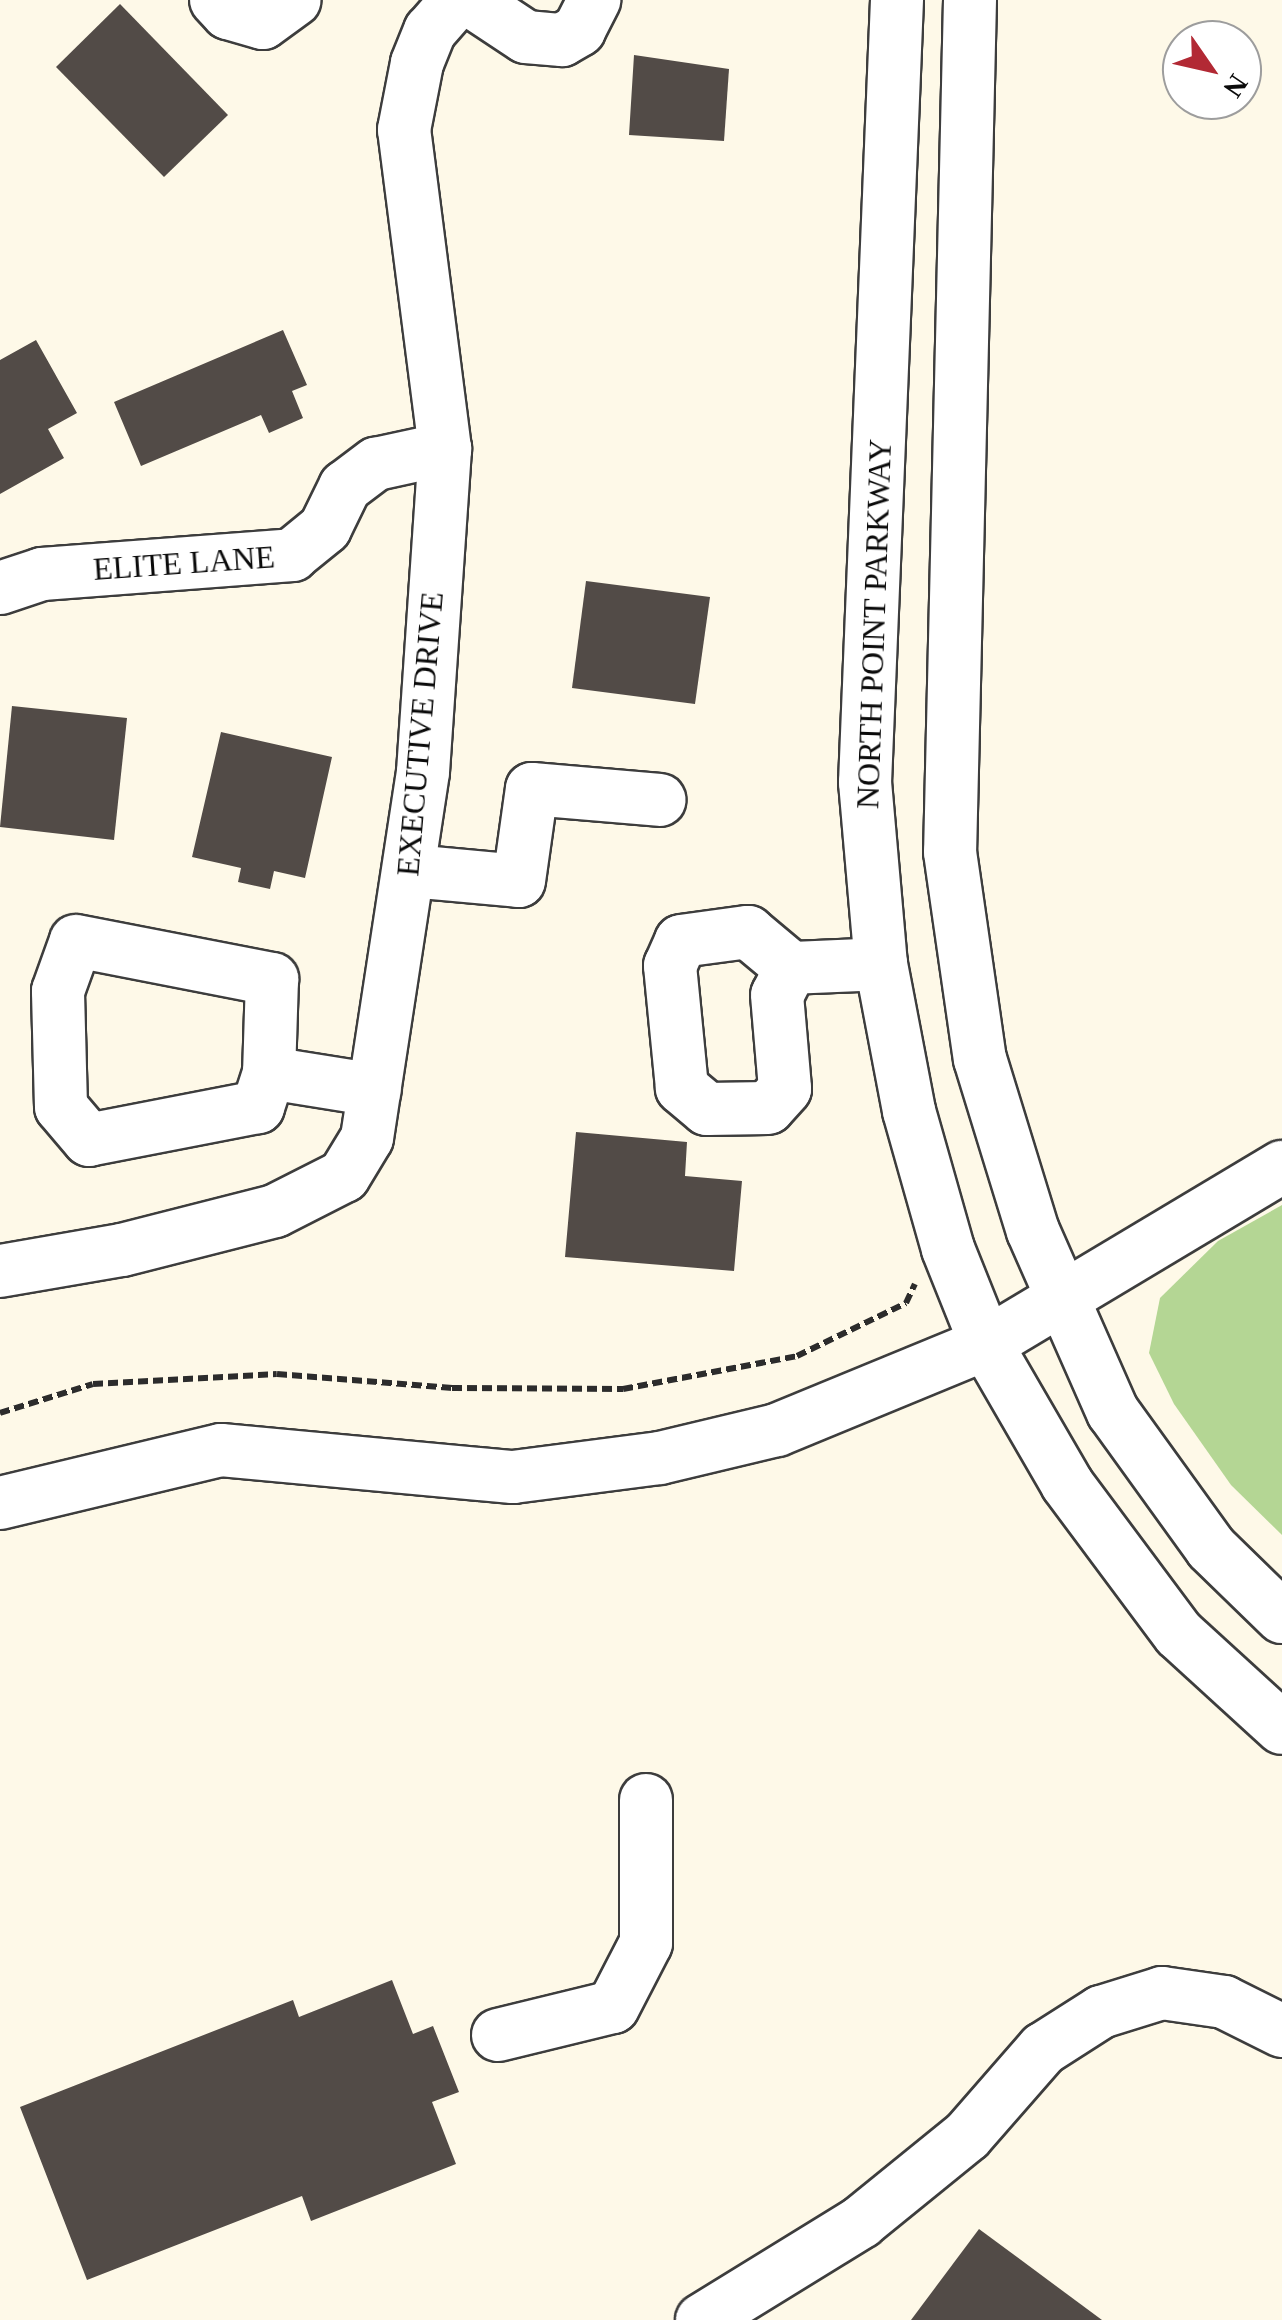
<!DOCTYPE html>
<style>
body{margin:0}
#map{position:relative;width:1282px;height:2320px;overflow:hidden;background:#fef9e8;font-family:"Times New Roman",serif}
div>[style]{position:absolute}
.forest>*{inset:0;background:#b4d694}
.building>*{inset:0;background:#524b47}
.path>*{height:6px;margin-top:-3px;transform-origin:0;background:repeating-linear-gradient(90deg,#2c2c2c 0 10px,transparent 0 15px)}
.roads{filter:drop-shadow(2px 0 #3d3d3d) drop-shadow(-2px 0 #3d3d3d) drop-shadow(0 2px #3d3d3d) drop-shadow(0 -2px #3d3d3d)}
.minor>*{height:52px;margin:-26px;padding:0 26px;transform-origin:26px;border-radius:26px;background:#fff}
span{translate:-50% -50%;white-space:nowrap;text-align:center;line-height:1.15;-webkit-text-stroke:10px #fff;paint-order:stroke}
.street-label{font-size:32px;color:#0a0a0a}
.north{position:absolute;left:1162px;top:20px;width:100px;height:100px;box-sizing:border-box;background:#fff;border:2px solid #9d9d9d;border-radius:50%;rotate:124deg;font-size:28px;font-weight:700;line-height:40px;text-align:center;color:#0a0a0a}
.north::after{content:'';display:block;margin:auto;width:35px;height:45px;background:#b22934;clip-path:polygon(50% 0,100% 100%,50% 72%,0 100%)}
</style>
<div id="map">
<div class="forest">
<div style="clip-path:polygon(1282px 1205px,1282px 1535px,1231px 1485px,1174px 1404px,1149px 1353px,1160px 1298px,1218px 1241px)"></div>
</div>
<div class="building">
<div style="clip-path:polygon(120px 4px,228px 115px,164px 177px,56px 67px)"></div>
<div style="clip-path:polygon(634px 55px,729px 69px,724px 141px,629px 135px)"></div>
<div style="clip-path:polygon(283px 330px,307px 385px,292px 391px,303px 418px,269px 433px,261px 415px,141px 466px,114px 402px)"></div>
<div style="clip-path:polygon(36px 340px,77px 413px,48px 429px,64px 458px,0 494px,0 360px)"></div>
<div style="clip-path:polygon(586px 581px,710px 597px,695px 704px,572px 688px)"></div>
<div style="clip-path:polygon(12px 706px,127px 718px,114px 840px,0 827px)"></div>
<div style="clip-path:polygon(221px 732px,332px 757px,305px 878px,274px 871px,270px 889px,238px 882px,241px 868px,192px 857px)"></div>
<div style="clip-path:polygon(576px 1132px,687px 1142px,685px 1176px,742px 1181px,734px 1271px,565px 1257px)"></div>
<div style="clip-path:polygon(392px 1980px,413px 2034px,433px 2026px,459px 2092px,432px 2102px,456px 2164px,311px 2221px,302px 2196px,87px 2280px,20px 2107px,293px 2000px,299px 2017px)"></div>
<div style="clip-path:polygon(979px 2229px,1102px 2320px,911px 2320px)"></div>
</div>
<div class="path">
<div style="left:0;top:1413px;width:97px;rotate:-17.3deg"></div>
<div style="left:93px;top:1384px;width:184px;rotate:-3.1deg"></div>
<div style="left:277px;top:1374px;width:176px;rotate:4.6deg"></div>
<div style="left:452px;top:1388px;width:171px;rotate:0.3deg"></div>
<div style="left:623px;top:1389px;width:177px;rotate:-10.7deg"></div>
<div style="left:797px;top:1356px;width:121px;rotate:-25.9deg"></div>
<div style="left:906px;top:1303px;width:21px;rotate:-65deg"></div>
</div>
<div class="roads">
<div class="minor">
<div style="left:216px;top:0;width:18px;rotate:47deg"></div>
<div style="left:228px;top:13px;width:36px;rotate:16deg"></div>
<div style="left:263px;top:23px;width:39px;rotate:-36deg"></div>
<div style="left:470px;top:0;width:67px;rotate:33.5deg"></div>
<div style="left:526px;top:37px;width:36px;rotate:5deg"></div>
<div style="left:562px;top:40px;width:20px;rotate:-30deg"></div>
<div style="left:579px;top:30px;width:34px;rotate:-63deg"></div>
<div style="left:897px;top:0;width:783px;rotate:92.34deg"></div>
<div style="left:865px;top:782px;width:183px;rotate:85deg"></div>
<div style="left:881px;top:964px;width:150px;rotate:79.2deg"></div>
<div style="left:909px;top:1111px;width:143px;rotate:74.2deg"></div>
<div style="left:948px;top:1249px;width:102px;rotate:68.2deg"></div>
<div style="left:986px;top:1344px;width:162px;rotate:59.9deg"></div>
<div style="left:1067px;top:1484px;width:187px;rotate:53.3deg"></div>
<div style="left:1179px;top:1634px;width:139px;rotate:42.4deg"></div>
<div style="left:970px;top:0;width:852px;rotate:91.34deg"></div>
<div style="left:950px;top:852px;width:209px;rotate:81.8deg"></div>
<div style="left:980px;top:1059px;width:180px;rotate:72.9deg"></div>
<div style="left:1033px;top:1231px;width:198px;rotate:66.2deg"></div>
<div style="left:1113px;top:1412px;width:168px;rotate:54.2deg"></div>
<div style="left:1211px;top:1548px;width:99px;rotate:44.2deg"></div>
<div style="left:0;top:588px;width:44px;rotate:-18.4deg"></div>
<div style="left:42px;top:574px;width:251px;rotate:-4.3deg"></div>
<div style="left:292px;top:555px;width:43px;rotate:-39.3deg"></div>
<div style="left:325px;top:528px;width:46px;rotate:-64deg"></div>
<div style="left:345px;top:487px;width:39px;rotate:-37deg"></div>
<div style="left:376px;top:464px;width:71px;rotate:-12.3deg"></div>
<div style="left:411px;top:871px;width:108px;rotate:5.3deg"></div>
<div style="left:519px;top:881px;width:93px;rotate:-82deg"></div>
<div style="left:532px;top:789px;width:128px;rotate:4.9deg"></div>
<div style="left:748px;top:932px;width:56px;rotate:39.9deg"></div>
<div style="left:791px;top:968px;width:30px;rotate:117deg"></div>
<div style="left:777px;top:995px;width:94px;rotate:85.1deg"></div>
<div style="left:785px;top:1089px;width:25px;rotate:132deg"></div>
<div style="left:768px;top:1108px;width:61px;rotate:179.1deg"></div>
<div style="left:707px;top:1109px;width:33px;rotate:-140deg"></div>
<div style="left:682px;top:1088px;width:123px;rotate:-95.6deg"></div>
<div style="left:670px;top:966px;width:27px;rotate:-66deg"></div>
<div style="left:681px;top:941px;width:68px;rotate:-7.7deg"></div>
<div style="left:76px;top:941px;width:200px;rotate:11deg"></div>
<div style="left:272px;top:979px;width:94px;rotate:91.8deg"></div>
<div style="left:269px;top:1073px;width:36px;rotate:108deg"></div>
<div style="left:258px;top:1107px;width:172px;rotate:169deg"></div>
<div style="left:89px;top:1140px;width:43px;rotate:-130.3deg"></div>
<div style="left:61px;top:1107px;width:116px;rotate:-91.5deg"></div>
<div style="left:58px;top:991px;width:53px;rotate:-70.2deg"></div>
<div style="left:791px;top:968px;width:90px;rotate:-2.5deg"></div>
<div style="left:269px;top:1073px;width:107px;rotate:9.1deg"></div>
<div style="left:0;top:1271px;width:124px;rotate:-9.8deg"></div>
<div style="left:122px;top:1250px;width:158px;rotate:-14.3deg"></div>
<div style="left:275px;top:1211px;width:77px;rotate:-26.9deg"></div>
<div style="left:344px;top:1176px;width:44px;rotate:-58.8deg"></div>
<div style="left:367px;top:1138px;width:370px;rotate:-81.3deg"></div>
<div style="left:423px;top:772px;width:324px;rotate:-86.1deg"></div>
<div style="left:445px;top:449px;width:322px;rotate:-97.3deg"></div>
<div style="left:404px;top:130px;width:68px;rotate:-79deg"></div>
<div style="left:417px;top:63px;width:35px;rotate:-68deg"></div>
<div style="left:430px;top:31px;width:41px;rotate:-48.9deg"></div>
<div style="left:0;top:1503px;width:227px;rotate:-13.5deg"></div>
<div style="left:221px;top:1450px;width:293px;rotate:5.3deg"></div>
<div style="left:513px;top:1477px;width:148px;rotate:-7.4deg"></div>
<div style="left:660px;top:1458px;width:120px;rotate:-13.5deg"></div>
<div style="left:777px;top:1430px;width:226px;rotate:-22.4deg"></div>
<div style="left:986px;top:1344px;width:345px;rotate:-30.9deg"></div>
<div style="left:498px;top:2035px;width:118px;rotate:-13.7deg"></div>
<div style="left:613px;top:2007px;width:72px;rotate:-62.7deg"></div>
<div style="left:646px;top:1943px;width:143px;rotate:-90deg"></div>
<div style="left:702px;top:2320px;width:187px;rotate:-31.6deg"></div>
<div style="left:861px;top:2222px;width:136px;rotate:-39.1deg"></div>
<div style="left:967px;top:2136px;width:116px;rotate:-48.9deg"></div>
<div style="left:1043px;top:2049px;width:69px;rotate:-32.5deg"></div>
<div style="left:1101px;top:2012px;width:64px;rotate:-17.3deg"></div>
<div style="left:1162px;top:1993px;width:63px;rotate:8.3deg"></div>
<div style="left:1224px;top:2002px;width:65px;rotate:26.6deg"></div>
</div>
</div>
<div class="street-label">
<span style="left:184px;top:563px;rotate:-4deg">ELITE LANE</span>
<span style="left:874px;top:624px;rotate:-88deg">NORTH POINT PARKWAY</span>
<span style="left:420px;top:734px;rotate:-85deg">EXECUTIVE DRIVE</span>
</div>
<div class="north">N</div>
</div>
